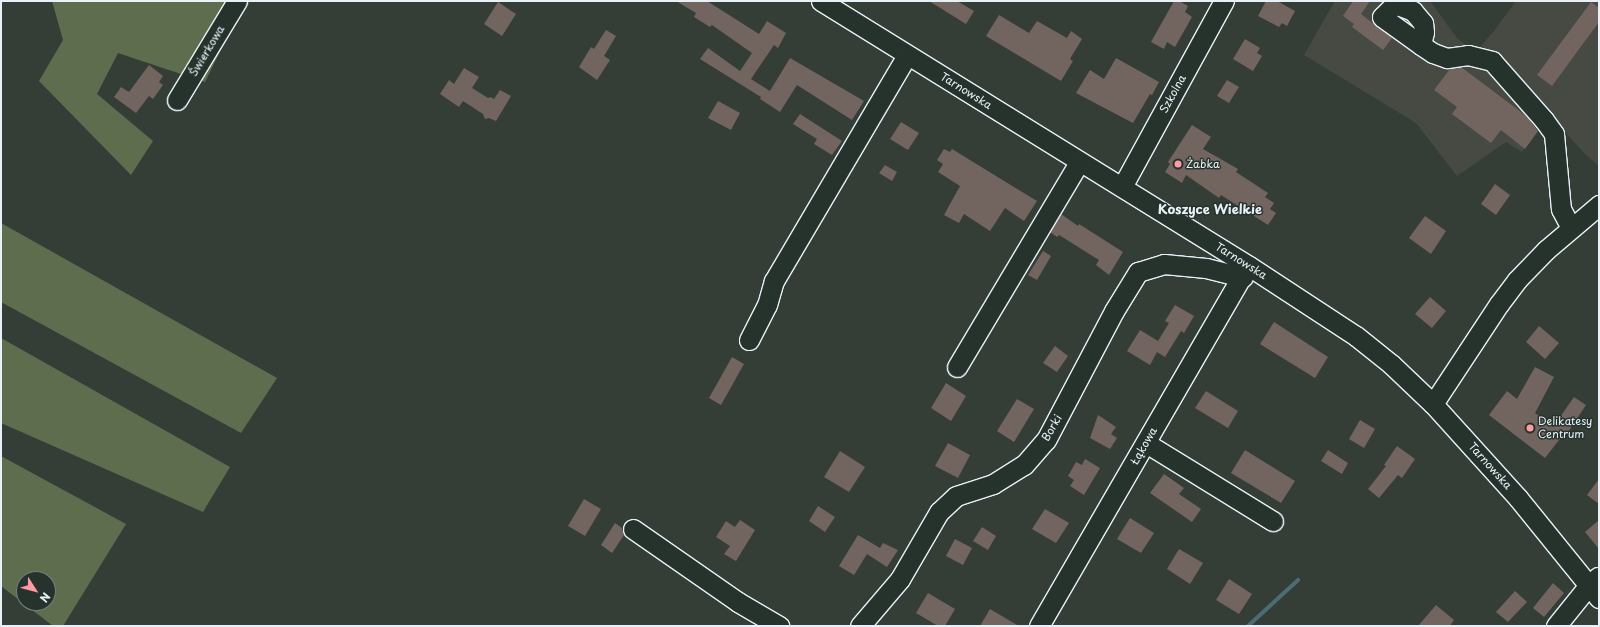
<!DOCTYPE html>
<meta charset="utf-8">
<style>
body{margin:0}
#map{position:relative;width:1600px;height:627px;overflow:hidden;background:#353d37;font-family:"Playpen Sans",sans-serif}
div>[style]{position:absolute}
.built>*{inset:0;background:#474943}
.green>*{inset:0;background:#5f6d4f}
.stream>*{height:4px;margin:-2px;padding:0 2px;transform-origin:2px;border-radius:2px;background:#4c6c73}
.building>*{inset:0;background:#72655f}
.roads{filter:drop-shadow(1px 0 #e8f1f8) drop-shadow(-1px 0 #e8f1f8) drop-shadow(0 1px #e8f1f8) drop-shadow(0 -1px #e8f1f8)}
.minor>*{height:19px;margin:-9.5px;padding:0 9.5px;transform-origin:9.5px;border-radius:9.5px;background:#26332d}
.dots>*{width:11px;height:11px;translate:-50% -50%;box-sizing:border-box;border:2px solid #26332d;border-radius:50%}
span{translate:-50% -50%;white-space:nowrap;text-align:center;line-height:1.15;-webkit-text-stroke:3px #26332d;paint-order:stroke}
.street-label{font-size:11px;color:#e8f1f8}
.poi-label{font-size:11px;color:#e8f1f8}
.left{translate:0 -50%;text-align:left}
.quarter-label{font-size:13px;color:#e8f1f8;font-weight:700}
.frame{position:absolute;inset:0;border:2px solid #e8f1f8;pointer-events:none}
.north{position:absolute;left:16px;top:571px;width:40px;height:40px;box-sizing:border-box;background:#26332d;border:1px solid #747f7e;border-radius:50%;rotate:126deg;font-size:11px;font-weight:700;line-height:16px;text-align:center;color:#e8f1f8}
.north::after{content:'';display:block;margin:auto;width:14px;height:18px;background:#ff9aa2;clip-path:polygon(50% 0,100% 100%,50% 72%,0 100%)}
</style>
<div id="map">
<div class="built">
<div style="clip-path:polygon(1335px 1px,1430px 1px,1457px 38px,1475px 53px,1494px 31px,1516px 1px,1599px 1px,1599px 166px,1585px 154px,1547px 112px,1522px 152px,1506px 142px,1457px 176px,1416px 123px,1304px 55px)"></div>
</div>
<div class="green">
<div style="clip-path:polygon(52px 1px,245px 1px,205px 82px,118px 53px,97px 94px,153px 141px,131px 175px,39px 81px,63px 40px)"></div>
<div style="clip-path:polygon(1px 223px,277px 378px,241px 433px,1px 302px)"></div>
<div style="clip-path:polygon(1px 338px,230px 467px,203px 512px,1px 423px)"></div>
<div style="clip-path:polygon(evenodd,1px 456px,126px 524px,63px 626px,53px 626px,1px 586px,1px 456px,24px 579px,48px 579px,48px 603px,24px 603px,24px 579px)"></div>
</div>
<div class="stream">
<div style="left:1248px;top:626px;width:68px;rotate:-42.6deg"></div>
</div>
<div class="building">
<div style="clip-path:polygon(676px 1px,707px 1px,759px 34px,767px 21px,786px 33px,778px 48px,774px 45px,751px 79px,770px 91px,790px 58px,864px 101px,852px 120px,797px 85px,780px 112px,760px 99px,761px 97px,700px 59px,708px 48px,740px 71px,752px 53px,712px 25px,710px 27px,694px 17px,696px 13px)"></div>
<div style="clip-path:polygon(929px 1px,957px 1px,974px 11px,966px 24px)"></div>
<div style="clip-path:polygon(1174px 1px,1179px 1px,1188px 6px,1185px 12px,1192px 17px,1175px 47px,1167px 42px,1164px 49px,1151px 42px)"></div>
<div style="clip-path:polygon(1266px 1px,1277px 1px,1295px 11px,1287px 26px,1282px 23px,1279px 27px,1258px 16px)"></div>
<div style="clip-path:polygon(1353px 1px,1370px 1px,1361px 14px,1392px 38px,1383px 50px,1352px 27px,1354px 24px,1343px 16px)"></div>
<div style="clip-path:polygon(498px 2px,516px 14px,502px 36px,484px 24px)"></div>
<div style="clip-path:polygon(1591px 2px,1599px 8px,1599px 22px,1552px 86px,1537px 75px)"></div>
<div style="clip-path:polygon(999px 15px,1029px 33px,1037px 21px,1067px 38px,1071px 31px,1082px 39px,1070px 59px,1073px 61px,1061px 81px,986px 36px)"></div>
<div style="clip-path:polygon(606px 30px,616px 36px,604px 56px,610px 60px,597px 80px,579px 67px,591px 47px,594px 49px)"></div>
<div style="clip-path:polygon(1245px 39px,1260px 48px,1257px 53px,1262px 56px,1253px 71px,1233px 59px)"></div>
<div style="clip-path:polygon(1116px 58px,1159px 82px,1152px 95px,1150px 94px,1133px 123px,1076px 93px,1090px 70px,1104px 79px)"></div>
<div style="clip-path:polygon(149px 65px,163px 76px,159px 82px,163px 85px,153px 99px,149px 96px,136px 113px,114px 97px,121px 87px,129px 92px)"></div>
<div style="clip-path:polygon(1461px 67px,1525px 115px,1535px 127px,1538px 131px,1525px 149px,1501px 130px,1491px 143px,1452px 114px,1457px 107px,1434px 90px,1450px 69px)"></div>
<div style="clip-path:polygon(464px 68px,479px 77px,472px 88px,488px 98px,490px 97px,494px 99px,500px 90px,511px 96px,496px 121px,489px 118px,485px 119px,483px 114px,463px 101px,459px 107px,440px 94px,449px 80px,454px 84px)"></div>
<div style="clip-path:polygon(1227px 80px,1239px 87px,1229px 103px,1217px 96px)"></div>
<div style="clip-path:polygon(718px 101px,740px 113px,731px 130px,708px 118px)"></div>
<div style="clip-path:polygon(800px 114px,842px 141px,832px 155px,814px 144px,817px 139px,793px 124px)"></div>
<div style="clip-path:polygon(901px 122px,919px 133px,908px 150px,890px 139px)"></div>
<div style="clip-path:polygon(1192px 125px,1211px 137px,1203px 149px,1238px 169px,1236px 172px,1268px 193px,1265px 197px,1274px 203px,1270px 209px,1276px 213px,1268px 225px,1221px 195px,1219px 198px,1186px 175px,1182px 183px,1165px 172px,1170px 164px,1168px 162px)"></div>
<div style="clip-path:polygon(944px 149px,950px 152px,952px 149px,1037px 201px,1024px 221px,1005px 208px,990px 231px,964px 214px,959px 223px,944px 215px,960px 186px,938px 172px,943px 164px,937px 160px)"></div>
<div style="clip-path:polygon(885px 165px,897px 172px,892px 181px,879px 173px)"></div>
<div style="clip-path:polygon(1495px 184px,1510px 195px,1496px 215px,1481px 204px)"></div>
<div style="clip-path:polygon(1061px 214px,1078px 226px,1079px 224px,1123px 252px,1109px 275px,1096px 265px,1099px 260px,1059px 235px,1057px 237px,1050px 232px)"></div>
<div style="clip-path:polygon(1425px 216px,1446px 231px,1431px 254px,1409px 238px)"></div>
<div style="clip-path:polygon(1043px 251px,1051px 256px,1037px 280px,1028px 275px)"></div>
<div style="clip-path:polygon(1430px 297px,1446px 311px,1432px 328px,1415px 314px)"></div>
<div style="clip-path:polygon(1175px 305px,1194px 316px,1184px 333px,1181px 331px,1165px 357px,1157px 352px,1150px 365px,1127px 351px,1140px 330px,1158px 341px,1169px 323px,1165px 321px)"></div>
<div style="clip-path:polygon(1274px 322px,1328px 357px,1315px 378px,1260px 344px)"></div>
<div style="clip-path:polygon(1539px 326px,1559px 343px,1545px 359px,1526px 342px)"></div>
<div style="clip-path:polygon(1055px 346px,1068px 356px,1057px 372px,1043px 363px)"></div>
<div style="clip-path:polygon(732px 357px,744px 364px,721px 405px,709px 398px)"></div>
<div style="clip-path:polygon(1535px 367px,1554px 377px,1535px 413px,1553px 427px,1574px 397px,1586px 405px,1568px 432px,1566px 431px,1545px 458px,1489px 415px,1507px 391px,1517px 399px)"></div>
<div style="clip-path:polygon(946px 383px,966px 396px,951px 421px,931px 408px)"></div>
<div style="clip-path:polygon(1206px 391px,1238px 411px,1228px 428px,1195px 408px)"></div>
<div style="clip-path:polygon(1017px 399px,1034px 409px,1014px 442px,997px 431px)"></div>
<div style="clip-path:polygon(1098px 415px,1116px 427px,1111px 434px,1117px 438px,1110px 449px,1090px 438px)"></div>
<div style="clip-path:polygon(1360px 420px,1375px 429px,1364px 448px,1349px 439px)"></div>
<div style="clip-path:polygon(948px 443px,970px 455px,958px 478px,935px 466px)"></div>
<div style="clip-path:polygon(1397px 446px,1415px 459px,1402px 478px,1398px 475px,1379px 498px,1368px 489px,1386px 466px,1384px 465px)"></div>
<div style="clip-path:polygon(1245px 450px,1295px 481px,1281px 503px,1231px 473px)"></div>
<div style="clip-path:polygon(1328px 450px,1348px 463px,1342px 474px,1321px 461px)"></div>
<div style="clip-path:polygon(840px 451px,865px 467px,849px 492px,824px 477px)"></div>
<div style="clip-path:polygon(1085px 459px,1100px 468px,1084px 495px,1070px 486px,1074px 480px,1068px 476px,1076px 462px,1082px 465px)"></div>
<div style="clip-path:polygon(1164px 474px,1184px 488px,1179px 494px,1201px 509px,1192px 522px,1150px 493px)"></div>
<div style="clip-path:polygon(1599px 479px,1599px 504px,1587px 495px)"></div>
<div style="clip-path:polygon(584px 499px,601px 509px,585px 536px,568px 526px)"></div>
<div style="clip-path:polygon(818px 506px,835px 517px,825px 532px,809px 521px)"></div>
<div style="clip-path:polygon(1045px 509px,1069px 523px,1056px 543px,1032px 529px)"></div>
<div style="clip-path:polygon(1130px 518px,1154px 533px,1141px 553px,1117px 539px)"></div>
<div style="clip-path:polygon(740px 520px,755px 530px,736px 561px,724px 554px,730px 546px,716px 537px,726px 521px,735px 527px)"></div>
<div style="clip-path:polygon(1599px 520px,1599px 549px,1585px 532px)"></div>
<div style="clip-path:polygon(615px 523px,622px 528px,624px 535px,612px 553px,601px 545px)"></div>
<div style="clip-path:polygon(982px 527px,996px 536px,988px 550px,973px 541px)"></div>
<div style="clip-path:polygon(858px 535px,880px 548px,883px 543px,898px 550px,887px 567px,867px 554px,854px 575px,839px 566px)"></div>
<div style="clip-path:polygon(955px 539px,972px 548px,963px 565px,946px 556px)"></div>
<div style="clip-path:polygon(1179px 549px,1203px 563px,1190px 584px,1167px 569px)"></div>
<div style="clip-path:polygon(1229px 579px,1252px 594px,1239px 614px,1216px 600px)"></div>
<div style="clip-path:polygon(1553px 583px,1564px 593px,1544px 617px,1533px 608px)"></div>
<div style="clip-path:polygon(1515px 591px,1527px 602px,1508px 622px,1496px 612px)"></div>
<div style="clip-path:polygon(928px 593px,955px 609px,945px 626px,938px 626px,916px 613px)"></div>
<div style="clip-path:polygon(1436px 605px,1454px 620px,1450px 626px,1418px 626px)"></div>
<div style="clip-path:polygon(990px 609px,1019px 626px,980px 626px)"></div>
</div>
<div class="roads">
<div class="minor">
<div style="left:821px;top:1px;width:503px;rotate:31.76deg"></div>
<div style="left:1249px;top:266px;width:128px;rotate:33.2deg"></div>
<div style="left:1356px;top:336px;width:45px;rotate:38.7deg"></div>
<div style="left:1391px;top:364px;width:58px;rotate:43.6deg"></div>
<div style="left:1433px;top:404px;width:127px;rotate:47.9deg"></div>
<div style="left:1518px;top:498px;width:129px;rotate:51deg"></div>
<div style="left:1421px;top:45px;width:13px;rotate:-77deg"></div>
<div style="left:1424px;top:32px;width:9px;rotate:-96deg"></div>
<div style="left:1423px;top:23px;width:16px;rotate:-130deg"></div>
<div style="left:1413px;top:11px;width:19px;rotate:-159deg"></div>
<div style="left:1395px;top:4px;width:18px;rotate:135deg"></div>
<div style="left:1382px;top:17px;width:48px;rotate:35.7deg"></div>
<div style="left:1421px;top:45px;width:14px;rotate:34deg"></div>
<div style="left:1433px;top:53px;width:15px;rotate:20deg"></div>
<div style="left:1447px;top:58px;width:21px;rotate:-8deg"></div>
<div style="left:1468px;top:55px;width:25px;rotate:14deg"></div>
<div style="left:1492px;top:61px;width:79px;rotate:48.6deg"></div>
<div style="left:1544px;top:120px;width:17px;rotate:54deg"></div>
<div style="left:1554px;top:134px;width:75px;rotate:84.7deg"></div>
<div style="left:1561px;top:209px;width:21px;rotate:62deg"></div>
<div style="left:177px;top:100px;width:116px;rotate:-58.8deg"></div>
<div style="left:1122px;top:187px;width:212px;rotate:-61.3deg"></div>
<div style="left:749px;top:340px;width:39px;rotate:-63deg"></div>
<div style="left:767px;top:305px;width:25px;rotate:-74deg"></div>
<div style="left:774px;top:281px;width:262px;rotate:-59.5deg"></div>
<div style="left:957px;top:367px;width:239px;rotate:-59.2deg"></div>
<div style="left:1433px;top:404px;width:120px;rotate:-56.6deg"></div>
<div style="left:1499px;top:304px;width:30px;rotate:-53deg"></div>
<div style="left:1517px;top:280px;width:42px;rotate:-46deg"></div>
<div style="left:1546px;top:250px;width:70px;rotate:-40.3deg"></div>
<div style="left:1146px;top:443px;width:149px;rotate:31.6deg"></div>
<div style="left:633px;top:529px;width:128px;rotate:34.8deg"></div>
<div style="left:738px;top:602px;width:48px;rotate:30.3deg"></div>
<div style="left:860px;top:626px;width:62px;rotate:-49.6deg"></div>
<div style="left:900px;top:579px;width:78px;rotate:-59.8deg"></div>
<div style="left:939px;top:512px;width:23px;rotate:-43deg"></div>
<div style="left:956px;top:496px;width:39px;rotate:-18deg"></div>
<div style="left:993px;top:484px;width:36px;rotate:-32deg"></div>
<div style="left:1024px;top:465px;width:33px;rotate:-49deg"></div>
<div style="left:1046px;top:440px;width:146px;rotate:-62.2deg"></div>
<div style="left:1114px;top:311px;width:46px;rotate:-58.4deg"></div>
<div style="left:1138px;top:272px;width:27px;rotate:-17deg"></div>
<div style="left:1164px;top:264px;width:42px;rotate:5.4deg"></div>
<div style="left:1206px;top:268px;width:38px;rotate:14deg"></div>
<div style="left:1039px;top:626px;width:416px;rotate:-59.9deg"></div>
<div style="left:1556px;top:626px;width:53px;rotate:-51.2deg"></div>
<div style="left:1589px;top:585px;width:12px;rotate:-42deg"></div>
</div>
</div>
<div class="dots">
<div style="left:1178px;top:164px;background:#ff9aa2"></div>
<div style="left:1530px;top:428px;background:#ff9aa2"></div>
</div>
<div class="street-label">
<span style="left:207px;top:51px;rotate:-59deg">Świerkowa</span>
<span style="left:966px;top:91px;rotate:32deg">Tarnowska</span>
<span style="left:1173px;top:94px;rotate:-61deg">Szkolna</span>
<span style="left:1241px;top:261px;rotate:32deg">Tarnowska</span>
<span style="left:1052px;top:428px;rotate:-60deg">Borki</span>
<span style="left:1144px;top:446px;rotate:-60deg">Łąkowa</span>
<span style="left:1490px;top:466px;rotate:48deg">Tarnowska</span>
</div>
<div class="poi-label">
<span class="left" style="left:1186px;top:164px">Żabka</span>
<span class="left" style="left:1538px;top:428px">Delikatesy<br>Centrum</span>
</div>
<div class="quarter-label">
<span style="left:1210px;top:209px">Koszyce Wielkie</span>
</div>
<div class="frame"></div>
<div class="north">N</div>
</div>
